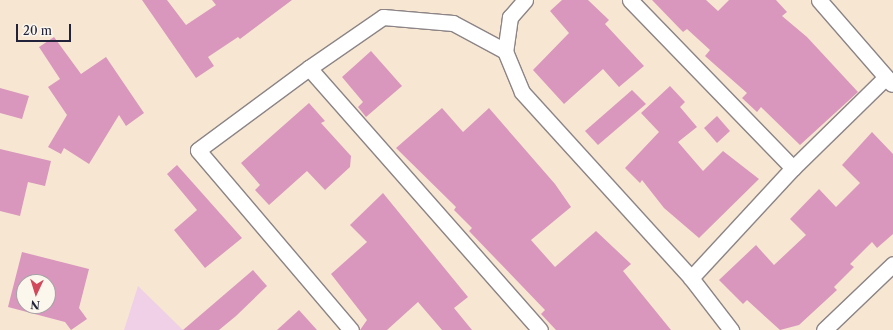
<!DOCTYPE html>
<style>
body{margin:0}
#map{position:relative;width:893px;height:330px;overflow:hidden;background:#f7e7d2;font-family:"Libre Caslon Text",serif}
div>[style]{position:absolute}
.built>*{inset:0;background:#efd0e7}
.building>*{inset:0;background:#d997bd}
.roads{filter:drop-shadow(1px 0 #8c8486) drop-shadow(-1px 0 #8c8486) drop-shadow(0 1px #8c8486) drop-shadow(0 -1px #8c8486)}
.street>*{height:15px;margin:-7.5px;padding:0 7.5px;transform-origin:7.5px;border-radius:7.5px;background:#fff}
span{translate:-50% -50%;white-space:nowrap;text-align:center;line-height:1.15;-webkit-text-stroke:3.5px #fbf7ec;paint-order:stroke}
.north{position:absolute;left:16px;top:274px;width:40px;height:40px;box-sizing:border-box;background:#fbf7ec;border:1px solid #a4a2a5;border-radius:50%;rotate:184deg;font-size:11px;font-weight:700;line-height:16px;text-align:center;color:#22223b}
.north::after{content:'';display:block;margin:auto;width:14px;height:18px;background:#d1495b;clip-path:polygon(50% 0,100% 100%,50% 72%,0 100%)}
.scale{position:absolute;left:16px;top:24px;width:55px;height:18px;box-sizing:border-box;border:2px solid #22223b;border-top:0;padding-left:5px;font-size:12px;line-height:14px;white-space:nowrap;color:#22223b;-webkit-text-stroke:3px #fbf7ec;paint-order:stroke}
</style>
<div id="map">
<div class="built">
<div style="clip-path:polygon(138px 286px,183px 330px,124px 330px)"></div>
</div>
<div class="building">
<div style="clip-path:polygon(142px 0,167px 0,186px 25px,216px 5px,212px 0,292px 0,240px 39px,238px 37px,208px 57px,214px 66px,196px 78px)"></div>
<div style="clip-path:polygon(562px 0,588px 0,609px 20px,605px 24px,644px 66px,619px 87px,603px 69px,564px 104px,533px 70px,569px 33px,550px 11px)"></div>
<div style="clip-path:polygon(652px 0,706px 0,718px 11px,729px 0,776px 0,787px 12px,782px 16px,807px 37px,858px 92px,800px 145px,761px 107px,757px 112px,742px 98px,747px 93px,705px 56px,710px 50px,687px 29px,683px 32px)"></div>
<div style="clip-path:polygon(54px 37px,81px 74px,106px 57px,144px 113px,126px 126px,119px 115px,89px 164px,64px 148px,61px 154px,48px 147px,67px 115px,48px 87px,60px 79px,39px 47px)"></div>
<div style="clip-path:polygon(371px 51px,402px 86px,366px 117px,358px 107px,363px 102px,342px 77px)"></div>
<div style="clip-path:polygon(670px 86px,685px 102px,680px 107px,697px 127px,678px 142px,703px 171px,723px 151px,759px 179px,699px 238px,664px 208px,642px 180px,640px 183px,625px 168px,659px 132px,641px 113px)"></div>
<div style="clip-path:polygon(0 88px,29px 96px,22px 119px,0 113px)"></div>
<div style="clip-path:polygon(632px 90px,646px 104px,598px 145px,585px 131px)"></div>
<div style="clip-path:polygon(309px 103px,325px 121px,321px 123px,351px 156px,350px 167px,325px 190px,307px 171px,269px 205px,255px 190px,260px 185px,241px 163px)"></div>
<div style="clip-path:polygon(442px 108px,463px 132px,489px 108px,555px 184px,571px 207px,531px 240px,555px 267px,596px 231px,631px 264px,623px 271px,671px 330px,556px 330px,541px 314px,545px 310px,469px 231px,472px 228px,454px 210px,456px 207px,396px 148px)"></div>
<div style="clip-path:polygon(717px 116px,730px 131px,717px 143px,704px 128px)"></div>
<div style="clip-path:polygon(872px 132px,893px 154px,893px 234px,877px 248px,872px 242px,850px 264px,854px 267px,834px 287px,837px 290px,799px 325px,780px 330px,747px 300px,743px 304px,719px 280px,756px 245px,774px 265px,806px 235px,790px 219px,819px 189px,836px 207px,860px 183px,842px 165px)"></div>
<div style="clip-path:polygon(0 149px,51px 161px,45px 186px,28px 182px,20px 216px,0 211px)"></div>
<div style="clip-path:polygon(177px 165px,242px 238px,205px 268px,174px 230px,197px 210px,167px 174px)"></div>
<div style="clip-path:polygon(383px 193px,468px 297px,454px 308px,472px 330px,442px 330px,418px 302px,387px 330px,360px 330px,367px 320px,331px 274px,367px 242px,350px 225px)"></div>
<div style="clip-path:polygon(evenodd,22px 252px,89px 269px,79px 308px,87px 319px,71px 330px,65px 322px,8px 307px,22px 252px,24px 282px,48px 282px,48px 306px,24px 306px,24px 282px)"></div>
<div style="clip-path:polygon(253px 270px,267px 286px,236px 316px,219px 330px,183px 330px)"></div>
<div style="clip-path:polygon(299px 310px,317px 330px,277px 330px)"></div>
</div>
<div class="roads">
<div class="street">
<div style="left:525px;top:0;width:23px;rotate:131deg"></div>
<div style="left:510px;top:17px;width:34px;rotate:98deg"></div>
<div style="left:505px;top:51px;width:44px;rotate:67.5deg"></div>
<div style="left:522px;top:92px;width:251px;rotate:47.7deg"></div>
<div style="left:691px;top:278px;width:66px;rotate:52.4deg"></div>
<div style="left:630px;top:0;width:234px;rotate:45.9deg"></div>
<div style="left:819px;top:0;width:111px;rotate:49deg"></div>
<div style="left:309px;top:68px;width:90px;rotate:-34.6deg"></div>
<div style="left:383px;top:17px;width:70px;rotate:4.9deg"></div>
<div style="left:453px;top:23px;width:59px;rotate:28.3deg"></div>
<div style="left:691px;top:278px;width:150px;rotate:-47.2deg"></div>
<div style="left:793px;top:168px;width:130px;rotate:-44.4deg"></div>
<div style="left:351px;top:330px;width:236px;rotate:-130.4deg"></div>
<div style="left:198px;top:150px;width:138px;rotate:-36.5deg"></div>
<div style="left:309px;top:68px;width:349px;rotate:48.6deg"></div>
<div style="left:824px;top:330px;width:95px;rotate:-43.7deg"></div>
</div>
</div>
<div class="north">N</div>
<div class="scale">20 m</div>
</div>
